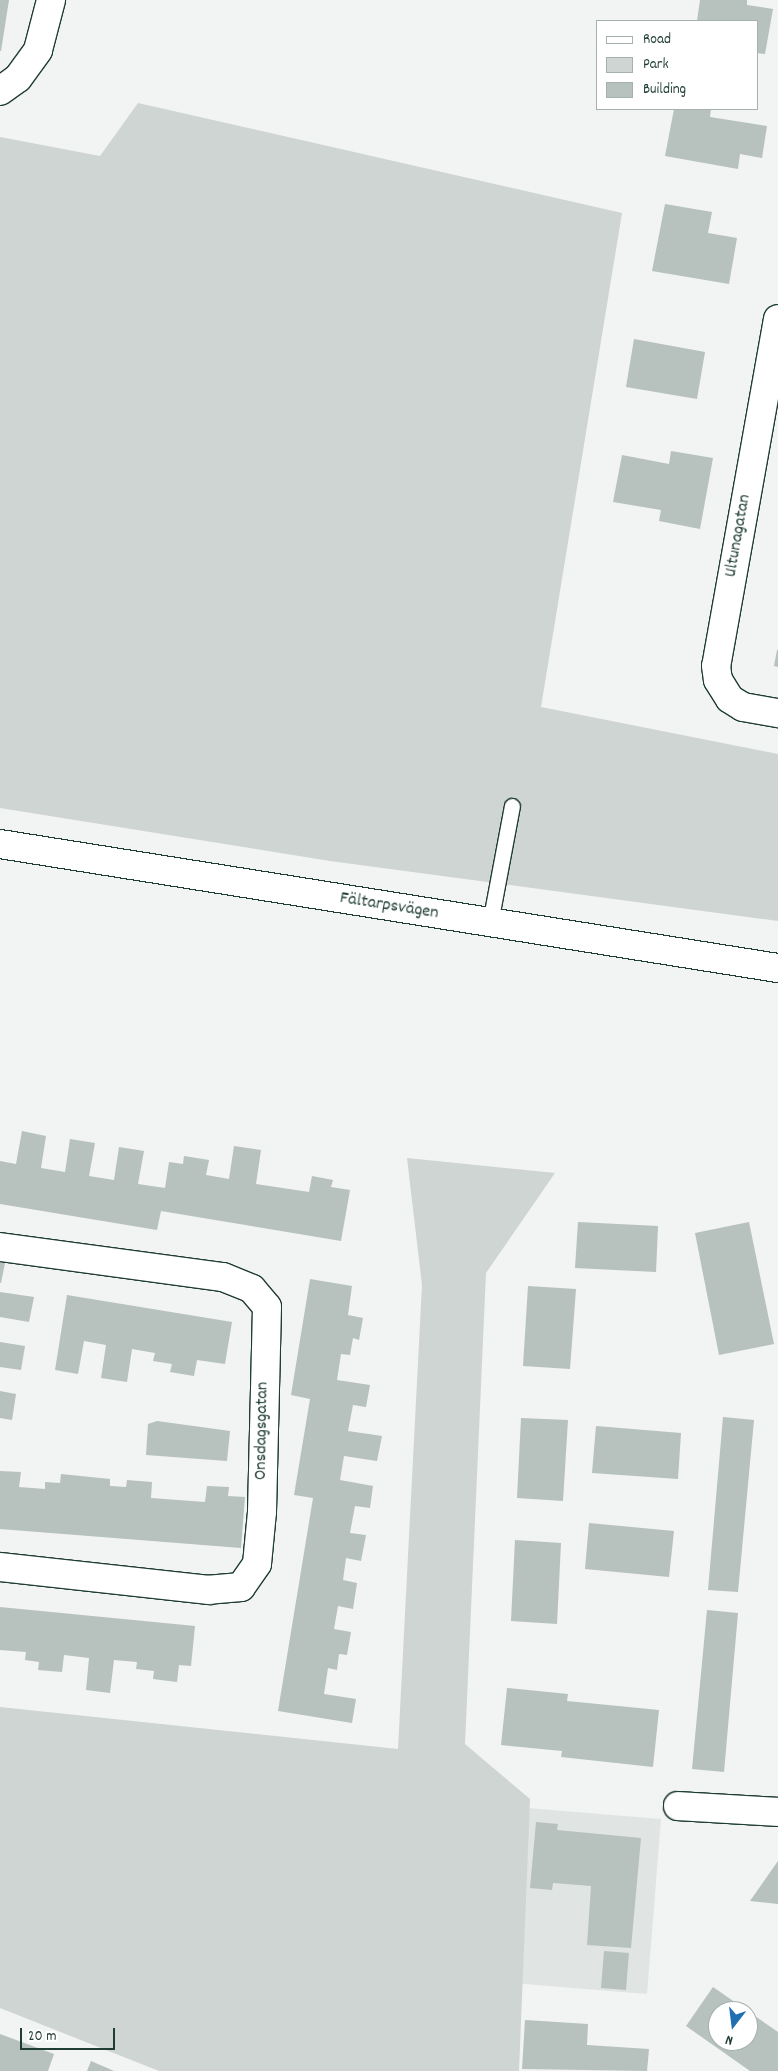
<!DOCTYPE html>
<meta charset="utf-8">
<style>
body{margin:0}
#map{position:relative;width:778px;height:2071px;overflow:hidden;background:#f2f3f3;font-family:Dekko,sans-serif}
div>[style]{position:absolute}
.built>*{inset:0;background:#e0e4e3}
.green>*{inset:0;background:#ced5d3}
.building>*{inset:0;background:#b7c1bd}
.roads{filter:drop-shadow(1px 0 #1f3d34) drop-shadow(-1px 0 #1f3d34) drop-shadow(0 1px #1f3d34) drop-shadow(0 -1px #1f3d34)}
.service>*{height:15px;margin:-7.5px;padding:0 7.5px;transform-origin:7.5px;border-radius:7.5px;background:#fff}
.minor>*{height:28px;margin:-14px;padding:0 14px;transform-origin:14px;border-radius:14px;background:#fff}
.secondary>*{height:28px;margin:-14px;padding:0 14px;transform-origin:14px;border-radius:14px;background:#fff}
span{translate:-50% -50%;white-space:nowrap;text-align:center;line-height:1.15;-webkit-text-stroke:4.5px #fff;paint-order:stroke}
.street-label{font-size:18px;color:#1f3d34}
.legend{position:absolute;left:596px;top:20px;width:162px;height:90px;box-sizing:border-box;background:#fff;border:1px solid #a5b1ae;margin:0;padding:6px 9px;list-style:none;font-size:15px;color:#1f3d34}
.legend li{display:flex;align-items:center;gap:10px;height:25px}
.legend b{width:25px;border:1px solid #a5b1ae}
.north{position:absolute;left:708px;top:2001px;width:50px;height:50px;box-sizing:border-box;background:#fff;border:1px solid #a5b1ae;border-radius:50%;rotate:195deg;font-size:14px;font-weight:700;line-height:20px;text-align:center;color:#1f3d34}
.north::after{content:'';display:block;margin:auto;width:18px;height:22px;background:#1f6fb2;clip-path:polygon(50% 0,100% 100%,50% 72%,0 100%)}
.scale{position:absolute;left:20px;top:2028px;width:95px;height:22px;box-sizing:border-box;border:2px solid #1f3d34;border-top:0;padding-left:6px;font-size:15px;line-height:18px;white-space:nowrap;color:#1f3d34;-webkit-text-stroke:4px #fff;paint-order:stroke}
</style>
<div id="map">
<div class="built">
<div style="clip-path:polygon(527px 1808px,661px 1819px,647px 1994px,512px 1983px)"></div>
</div>
<div class="green">
<div style="clip-path:polygon(138px 103px,622px 213px,541px 707px,778px 754px,778px 921px,330px 861px,0 808px,0 137px,100px 156px)"></div>
<div style="clip-path:polygon(407px 1158px,555px 1173px,486px 1273px,465px 1744px,530px 1799px,519px 2071px,159px 2071px,0 2008px,0 1707px,398px 1749px,422px 1285px)"></div>
</div>
<div class="building">
<div style="clip-path:polygon(0 0,9px 0,1px 51px,0 51px)"></div>
<div style="clip-path:polygon(700px 0,747px 0,747px 5px,773px 9px,765px 54px,757px 53px,757px 21px,697px 21px)"></div>
<div style="clip-path:polygon(674px 109px,711px 109px,710px 117px,767px 126px,762px 158px,740px 154px,738px 169px,665px 156px)"></div>
<div style="clip-path:polygon(665px 204px,712px 212px,708px 233px,737px 238px,729px 284px,652px 271px)"></div>
<div style="clip-path:polygon(634px 339px,705px 352px,697px 399px,626px 387px)"></div>
<div style="clip-path:polygon(671px 451px,713px 458px,700px 529px,659px 521px,661px 510px,613px 502px,622px 455px,669px 464px)"></div>
<div style="clip-path:polygon(777px 650px,778px 650px,778px 667px,774px 666px)"></div>
<div style="clip-path:polygon(22px 1131px,46px 1136px,41px 1168px,65px 1172px,70px 1139px,95px 1143px,89px 1176px,114px 1180px,119px 1147px,144px 1151px,138px 1184px,165px 1188px,169px 1162px,183px 1164px,184px 1156px,209px 1160px,206px 1175px,229px 1179px,234px 1146px,261px 1150px,256px 1184px,309px 1192px,312px 1176px,333px 1180px,331px 1187px,350px 1190px,341px 1241px,161px 1211px,157px 1230px,0 1204px,0 1161px,16px 1164px)"></div>
<div style="clip-path:polygon(578px 1222px,658px 1226px,656px 1272px,575px 1268px)"></div>
<div style="clip-path:polygon(749px 1222px,774px 1344px,719px 1355px,695px 1233px)"></div>
<div style="clip-path:polygon(0 1262px,5px 1263px,1px 1283px,0 1283px)"></div>
<div style="clip-path:polygon(310px 1279px,352px 1286px,348px 1315px,363px 1318px,359px 1340px,353px 1338px,350px 1355px,341px 1354px,337px 1380px,370px 1385px,366px 1407px,353px 1405px,348px 1431px,382px 1436px,377px 1461px,344px 1456px,340px 1480px,373px 1486px,370px 1508px,355px 1506px,350px 1533px,366px 1535px,361px 1561px,346px 1558px,343px 1580px,357px 1583px,353px 1609px,338px 1606px,334px 1629px,351px 1632px,347px 1655px,339px 1654px,337px 1670px,328px 1668px,324px 1694px,356px 1699px,352px 1723px,278px 1711px,313px 1498px,294px 1495px,310px 1399px,291px 1395px)"></div>
<div style="clip-path:polygon(528px 1286px,576px 1289px,570px 1369px,523px 1366px)"></div>
<div style="clip-path:polygon(0 1292px,34px 1297px,29px 1322px,0 1317px)"></div>
<div style="clip-path:polygon(67px 1295px,232px 1322px,225px 1364px,197px 1360px,194px 1376px,170px 1372px,172px 1364px,153px 1361px,155px 1353px,132px 1349px,127px 1382px,101px 1378px,106px 1345px,84px 1341px,78px 1374px,55px 1370px)"></div>
<div style="clip-path:polygon(0 1342px,25px 1346px,21px 1370px,0 1367px)"></div>
<div style="clip-path:polygon(0 1391px,16px 1394px,12px 1420px,0 1418px)"></div>
<div style="clip-path:polygon(723px 1417px,754px 1420px,738px 1592px,708px 1590px)"></div>
<div style="clip-path:polygon(521px 1418px,568px 1420px,563px 1501px,517px 1498px)"></div>
<div style="clip-path:polygon(157px 1421px,230px 1431px,227px 1461px,146px 1455px,148px 1424px)"></div>
<div style="clip-path:polygon(596px 1426px,681px 1433px,678px 1479px,592px 1473px)"></div>
<div style="clip-path:polygon(0 1471px,21px 1472px,19px 1487px,45px 1489px,45px 1482px,60px 1483px,61px 1474px,110px 1479px,110px 1486px,126px 1487px,127px 1480px,152px 1482px,151px 1498px,205px 1502px,207px 1486px,229px 1487px,228px 1496px,245px 1497px,241px 1548px,0 1529px)"></div>
<div style="clip-path:polygon(589px 1523px,674px 1531px,669px 1577px,585px 1569px)"></div>
<div style="clip-path:polygon(515px 1540px,561px 1543px,557px 1624px,511px 1621px)"></div>
<div style="clip-path:polygon(0 1607px,195px 1626px,191px 1666px,179px 1665px,177px 1682px,153px 1679px,154px 1671px,136px 1669px,137px 1662px,114px 1660px,110px 1693px,86px 1690px,89px 1658px,64px 1655px,62px 1672px,38px 1670px,39px 1662px,25px 1660px,26px 1652px,0 1650px)"></div>
<div style="clip-path:polygon(707px 1610px,738px 1613px,724px 1772px,692px 1769px)"></div>
<div style="clip-path:polygon(507px 1688px,568px 1694px,567px 1701px,659px 1710px,653px 1767px,561px 1757px,562px 1751px,501px 1745px)"></div>
<div style="clip-path:polygon(536px 1822px,558px 1824px,557px 1830px,641px 1838px,631px 1948px,587px 1945px,591px 1886px,553px 1883px,552px 1890px,530px 1888px)"></div>
<div style="clip-path:polygon(778px 1861px,778px 1904px,750px 1901px)"></div>
<div style="clip-path:polygon(604px 1951px,629px 1953px,626px 1990px,601px 1988px)"></div>
<div style="clip-path:polygon(evenodd,713px 1987px,778px 2032px,778px 2071px,750px 2071px,686px 2026px,713px 1987px,718px 2011px,748px 2011px,748px 2041px,718px 2041px,718px 2011px)"></div>
<div style="clip-path:polygon(525px 2020px,588px 2024px,587px 2045px,649px 2049px,647px 2071px,522px 2069px)"></div>
<div style="clip-path:polygon(0 2034px,54px 2054px,48px 2071px,0 2071px)"></div>
<div style="clip-path:polygon(91px 2061px,114px 2071px,87px 2071px)"></div>
</div>
<div class="roads">
<div class="service">
<div style="left:490px;top:923px;width:119px;rotate:-79.4deg"></div>
</div>
<div class="minor">
<div style="left:0;top:91px;width:22px;rotate:-36deg"></div>
<div style="left:18px;top:78px;width:34px;rotate:-54deg"></div>
<div style="left:38px;top:50px;width:52px;rotate:-75.4deg"></div>
<div style="left:778px;top:319px;width:352px;rotate:100.1deg"></div>
<div style="left:716px;top:666px;width:14px;rotate:82deg"></div>
<div style="left:718px;top:680px;width:22px;rotate:58deg"></div>
<div style="left:730px;top:699px;width:15px;rotate:32deg"></div>
<div style="left:743px;top:707px;width:36px;rotate:10deg"></div>
<div style="left:0;top:1247px;width:225px;rotate:7.7deg"></div>
<div style="left:223px;top:1277px;width:31px;rotate:22deg"></div>
<div style="left:252px;top:1289px;width:23px;rotate:50deg"></div>
<div style="left:267px;top:1307px;width:205px;rotate:91.4deg"></div>
<div style="left:262px;top:1512px;width:52px;rotate:95.5deg"></div>
<div style="left:257px;top:1564px;width:28px;rotate:125deg"></div>
<div style="left:241px;top:1587px;width:32px;rotate:175deg"></div>
<div style="left:209px;top:1590px;width:210px;rotate:-173.7deg"></div>
<div style="left:678px;top:1806px;width:100px;rotate:3.4deg"></div>
</div>
<div class="secondary">
<div style="left:0;top:844px;width:788px;rotate:9.06deg"></div>
</div>
</div>
<div class="street-label">
<span style="left:739px;top:536px;rotate:-80deg">Ultunagatan</span>
<span style="left:389px;top:907px;rotate:9deg">Fältarpsvägen</span>
<span style="left:263px;top:1431px;rotate:-89deg">Onsdagsgatan</span>
</div>
<ul class="legend">
<li><b style="height:6px;background:#fff"></b>Road</li>
<li><b style="height:14px;background:#ced5d3"></b>Park</li>
<li><b style="height:14px;background:#b7c1bd"></b>Building</li>
</ul>
<div class="north">N</div>
<div class="scale">20 m</div>
</div>
